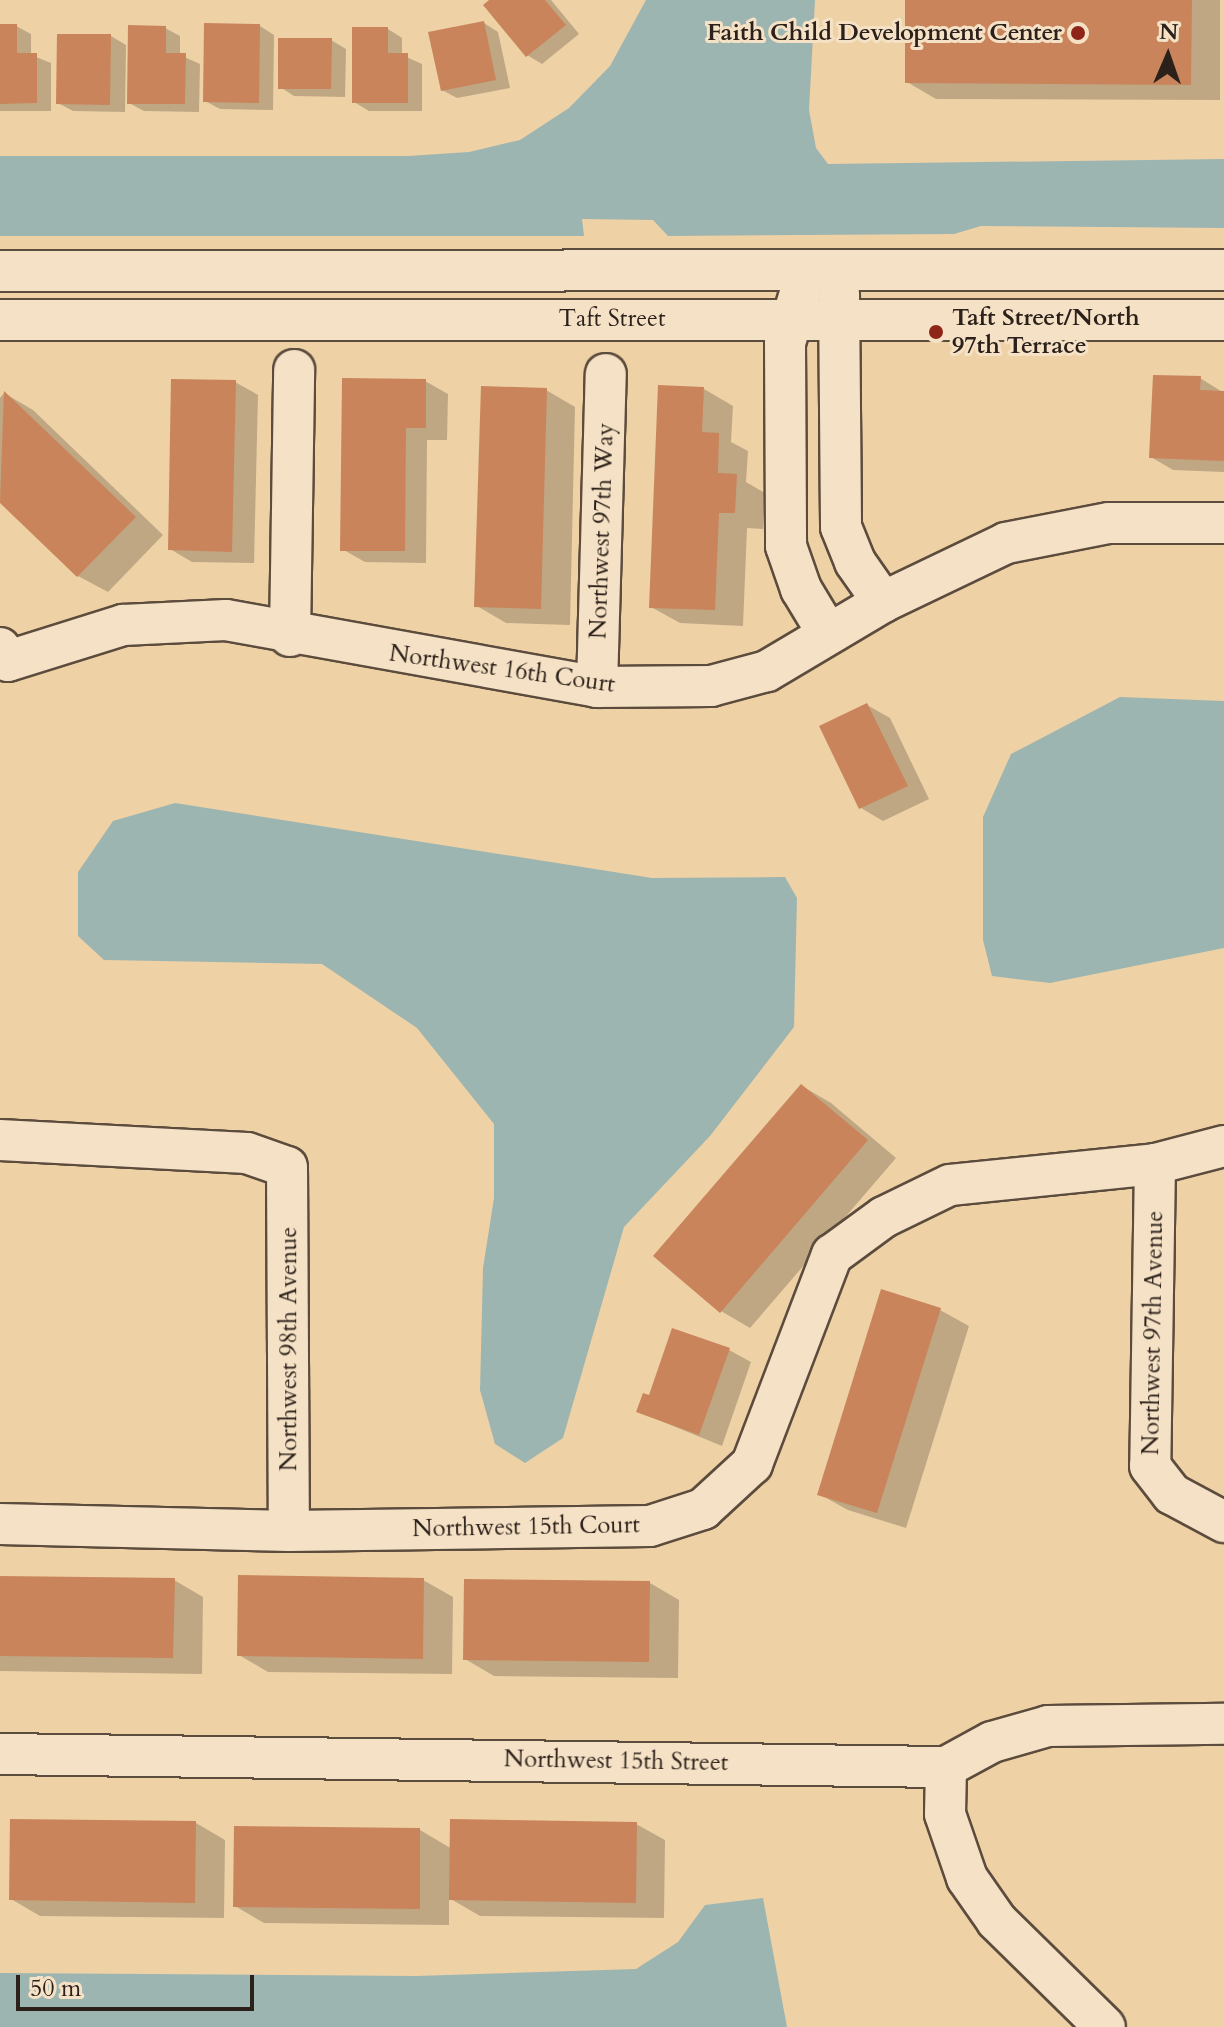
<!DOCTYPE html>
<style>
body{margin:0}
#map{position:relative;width:1224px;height:2027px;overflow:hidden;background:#efd1a6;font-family:Cardo,serif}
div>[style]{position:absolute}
.water>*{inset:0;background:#9db5b1}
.shadow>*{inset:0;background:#0003}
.building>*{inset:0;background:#c9845b}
.roads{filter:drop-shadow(2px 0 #5c4c3d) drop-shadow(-2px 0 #5c4c3d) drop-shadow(0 2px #5c4c3d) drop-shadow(0 -2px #5c4c3d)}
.minor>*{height:40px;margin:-20px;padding:0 20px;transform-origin:20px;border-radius:20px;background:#f5e1c5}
.dots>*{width:22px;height:22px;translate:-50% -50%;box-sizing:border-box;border:4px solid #f5e1c5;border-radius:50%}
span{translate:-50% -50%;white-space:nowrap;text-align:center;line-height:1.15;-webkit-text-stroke:6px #f5e1c5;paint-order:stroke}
.poi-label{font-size:24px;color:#2b201a;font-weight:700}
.right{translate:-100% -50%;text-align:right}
.left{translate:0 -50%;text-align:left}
.street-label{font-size:24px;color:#2b201a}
.north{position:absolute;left:1128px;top:16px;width:80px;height:80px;-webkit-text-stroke:6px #f5e1c5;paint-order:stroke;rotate:2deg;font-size:22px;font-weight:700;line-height:32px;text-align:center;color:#2b201a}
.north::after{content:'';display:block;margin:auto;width:28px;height:36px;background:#2b201a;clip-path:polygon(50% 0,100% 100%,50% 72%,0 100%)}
.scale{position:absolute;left:16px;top:1975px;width:238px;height:36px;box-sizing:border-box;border:4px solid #2b201a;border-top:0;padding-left:10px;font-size:24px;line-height:28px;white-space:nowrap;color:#2b201a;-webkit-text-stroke:6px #f5e1c5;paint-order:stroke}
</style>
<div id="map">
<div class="water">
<div style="clip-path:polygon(646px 0,815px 0,809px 110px,816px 148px,828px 164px,1224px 159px,1224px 228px,981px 226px,954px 234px,668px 236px,653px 220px,582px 219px,584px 236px,0 236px,0 156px,408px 156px,469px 152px,520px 140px,569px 108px,610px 66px)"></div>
<div style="clip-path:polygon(1120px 697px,1224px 701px,1224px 948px,1050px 983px,992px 976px,983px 940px,983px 817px,1011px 754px)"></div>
<div style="clip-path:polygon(175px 803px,652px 878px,785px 877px,797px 898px,794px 1027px,710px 1136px,624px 1227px,563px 1438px,525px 1463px,495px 1444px,480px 1390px,483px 1268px,494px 1198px,494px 1124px,417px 1028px,322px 964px,104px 960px,78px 936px,78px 872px,113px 821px)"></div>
<div style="clip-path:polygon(763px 1898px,787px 2027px,0 2027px,0 1973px,416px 1976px,636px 1969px,678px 1942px,705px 1905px)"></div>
</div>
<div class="shadow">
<div style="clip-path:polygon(493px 0,551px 0,579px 34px,542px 64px,527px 55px)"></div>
<div style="clip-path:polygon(907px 0,1220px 0,1220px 100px,936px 99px,907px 82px)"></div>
<div style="clip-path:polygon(484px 23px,498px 32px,510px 88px,457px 98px,442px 90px)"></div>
<div style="clip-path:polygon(0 26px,16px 26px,31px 34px,31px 55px,51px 63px,51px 111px,0 111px)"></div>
<div style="clip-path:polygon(260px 26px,274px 35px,273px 110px,220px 109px,205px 101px)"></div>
<div style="clip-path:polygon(165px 28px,180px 36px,180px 55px,200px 64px,199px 112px,144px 111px,129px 103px)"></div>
<div style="clip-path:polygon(388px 29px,402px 38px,402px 55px,422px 64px,422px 111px,369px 111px,354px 102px)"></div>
<div style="clip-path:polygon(111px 36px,126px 45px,125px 112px,73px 111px,58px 103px)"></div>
<div style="clip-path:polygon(331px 40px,346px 49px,345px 97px,294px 96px,280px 87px)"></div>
<div style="clip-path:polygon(1200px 378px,1224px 393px,1224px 472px,1173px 470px,1151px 457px)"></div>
<div style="clip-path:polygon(425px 381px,448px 394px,447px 440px,427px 440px,426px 563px,365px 562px,342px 549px)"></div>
<div style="clip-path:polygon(235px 382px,258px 395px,254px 563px,192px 562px,170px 549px)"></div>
<div style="clip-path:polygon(704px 389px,733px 406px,731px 442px,748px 451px,746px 482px,765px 493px,763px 529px,747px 528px,743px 626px,680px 623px,651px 607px)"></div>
<div style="clip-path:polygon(546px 390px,575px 407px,570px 625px,506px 623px,477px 606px)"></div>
<div style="clip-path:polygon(4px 393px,33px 410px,163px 535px,108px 592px,78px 576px,0 500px,0 398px)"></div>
<div style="clip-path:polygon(867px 705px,890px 718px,929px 799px,883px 821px,861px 808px)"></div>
<div style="clip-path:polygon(802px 1086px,831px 1103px,896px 1158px,750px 1328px,721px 1311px)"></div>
<div style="clip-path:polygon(940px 1310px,969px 1326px,906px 1528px,848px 1510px,819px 1494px)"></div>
<div style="clip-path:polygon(729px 1350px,751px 1362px,722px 1446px,639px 1412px,650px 1397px)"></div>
<div style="clip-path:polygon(0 1578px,174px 1580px,203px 1597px,202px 1674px,0 1671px)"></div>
<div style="clip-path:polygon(423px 1580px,453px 1597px,452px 1674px,268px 1672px,239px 1655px)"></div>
<div style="clip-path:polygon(650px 1583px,679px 1600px,678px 1678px,494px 1676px,465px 1659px)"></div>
<div style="clip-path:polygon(196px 1823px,225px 1840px,224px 1918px,40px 1916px,11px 1899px)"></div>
<div style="clip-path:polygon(636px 1824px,665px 1840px,664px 1918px,480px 1916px,449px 1898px,449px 1925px,264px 1923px,235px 1906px,420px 1830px,452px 1849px)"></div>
</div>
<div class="building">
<div style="clip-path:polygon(489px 0,545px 0,566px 25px,526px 57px,483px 5px)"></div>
<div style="clip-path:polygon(905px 0,1192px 0,1191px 85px,905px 83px)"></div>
<div style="clip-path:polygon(484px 21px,496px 80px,441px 91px,428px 32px)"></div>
<div style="clip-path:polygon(204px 23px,260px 24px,259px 103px,203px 102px)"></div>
<div style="clip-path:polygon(0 24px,17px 24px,17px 53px,37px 53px,37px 103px,0 104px)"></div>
<div style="clip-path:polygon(128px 25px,166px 26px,166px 53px,186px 53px,185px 104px,127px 104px)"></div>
<div style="clip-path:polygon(352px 27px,388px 27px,388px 53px,408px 53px,408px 103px,352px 103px)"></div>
<div style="clip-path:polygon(57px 34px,111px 34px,110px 105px,56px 104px)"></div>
<div style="clip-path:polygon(278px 38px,332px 38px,331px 89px,278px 89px)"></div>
<div style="clip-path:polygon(1153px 375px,1201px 376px,1200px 390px,1224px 391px,1224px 461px,1149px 458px)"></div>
<div style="clip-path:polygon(342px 378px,426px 379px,426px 428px,406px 428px,405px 551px,340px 551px)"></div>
<div style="clip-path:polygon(171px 379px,236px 380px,232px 552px,168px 550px)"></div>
<div style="clip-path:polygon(658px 385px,704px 387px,702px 432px,719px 433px,718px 473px,737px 474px,735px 513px,719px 513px,715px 610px,649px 608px)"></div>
<div style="clip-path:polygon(481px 386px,547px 388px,541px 609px,474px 607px)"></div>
<div style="clip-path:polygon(4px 391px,136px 517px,77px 577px,0 503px)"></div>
<div style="clip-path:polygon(867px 703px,908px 786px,859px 809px,819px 726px)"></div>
<div style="clip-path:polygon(801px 1084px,868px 1140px,720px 1313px,653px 1256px)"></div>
<div style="clip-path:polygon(881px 1289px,941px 1308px,877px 1513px,817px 1495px)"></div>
<div style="clip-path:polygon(672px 1328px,730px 1348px,699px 1435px,636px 1412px,643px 1393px,649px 1395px)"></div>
<div style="clip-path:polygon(238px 1575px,424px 1578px,423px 1659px,237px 1656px)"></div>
<div style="clip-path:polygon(0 1576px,175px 1578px,173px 1658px,0 1656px)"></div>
<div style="clip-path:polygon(464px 1579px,650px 1581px,649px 1662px,463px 1660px)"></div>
<div style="clip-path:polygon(10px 1819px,196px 1821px,195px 1903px,9px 1900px)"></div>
<div style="clip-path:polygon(450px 1819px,637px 1822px,636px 1903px,449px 1900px)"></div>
<div style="clip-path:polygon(234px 1826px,420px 1828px,420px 1909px,233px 1907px)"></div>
</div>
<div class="roads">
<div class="minor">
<div style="left:0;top:271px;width:1224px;rotate:-0.05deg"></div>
<div style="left:800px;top:293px;width:52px;rotate:106.7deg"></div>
<div style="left:785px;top:343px;width:203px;rotate:89.7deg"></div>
<div style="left:786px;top:546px;width:46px;rotate:70.8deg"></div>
<div style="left:801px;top:589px;width:52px;rotate:59deg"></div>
<div style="left:839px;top:293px;width:234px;rotate:89.5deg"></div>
<div style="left:841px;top:527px;width:38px;rotate:68deg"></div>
<div style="left:855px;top:562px;width:49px;rotate:55deg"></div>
<div style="left:0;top:320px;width:1224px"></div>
<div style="left:290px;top:636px;width:266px;rotate:-89.1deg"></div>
<div style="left:0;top:648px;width:15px;rotate:58deg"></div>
<div style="left:8px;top:661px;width:121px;rotate:-17.4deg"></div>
<div style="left:123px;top:625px;width:103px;rotate:-2.8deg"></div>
<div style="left:226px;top:620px;width:377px;rotate:10.2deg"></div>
<div style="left:597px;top:687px;width:114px;rotate:-0.5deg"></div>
<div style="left:711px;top:686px;width:58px;rotate:-15deg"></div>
<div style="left:767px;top:671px;width:135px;rotate:-30.7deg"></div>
<div style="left:883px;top:602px;width:136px;rotate:-25.6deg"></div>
<div style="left:1006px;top:543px;width:105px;rotate:-11deg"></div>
<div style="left:1109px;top:523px;width:115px"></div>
<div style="left:597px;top:687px;width:313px;rotate:-88.4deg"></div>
<div style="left:0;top:1140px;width:247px;rotate:3deg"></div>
<div style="left:247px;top:1153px;width:42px;rotate:19.3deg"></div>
<div style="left:287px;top:1167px;width:364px;rotate:89.7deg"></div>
<div style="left:1155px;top:1164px;width:302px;rotate:90.9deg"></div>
<div style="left:1150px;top:1466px;width:36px;rotate:52deg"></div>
<div style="left:1172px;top:1494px;width:59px;rotate:28.3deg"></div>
<div style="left:0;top:1524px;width:289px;rotate:1.4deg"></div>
<div style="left:289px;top:1531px;width:361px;rotate:-0.8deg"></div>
<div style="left:650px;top:1526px;width:56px;rotate:-17.8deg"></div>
<div style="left:703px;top:1509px;width:67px;rotate:-42.6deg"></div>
<div style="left:752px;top:1464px;width:224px;rotate:-69.1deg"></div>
<div style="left:832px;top:1255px;width:64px;rotate:-36.2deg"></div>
<div style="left:884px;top:1217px;width:73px;rotate:-25.9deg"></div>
<div style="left:950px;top:1185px;width:206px;rotate:-5.8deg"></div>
<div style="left:1155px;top:1164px;width:71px;rotate:-14.6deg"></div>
<div style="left:0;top:1754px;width:946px;rotate:0.79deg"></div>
<div style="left:946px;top:1767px;width:52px;rotate:-28.5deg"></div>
<div style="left:992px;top:1742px;width:58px;rotate:-15.9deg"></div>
<div style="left:1048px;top:1726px;width:176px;rotate:-0.7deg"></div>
<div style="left:946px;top:1767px;width:47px;rotate:91.2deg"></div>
<div style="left:945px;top:1814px;width:68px;rotate:71deg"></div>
<div style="left:967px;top:1878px;width:52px;rotate:55.1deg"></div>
<div style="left:997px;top:1921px;width:151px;rotate:44.5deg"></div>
</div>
</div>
<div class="dots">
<div style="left:1078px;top:33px;background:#8f2418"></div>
<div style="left:936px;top:332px;background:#8f2418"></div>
</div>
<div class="poi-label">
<span class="right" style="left:1062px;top:33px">Faith Child Development Center</span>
<span class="left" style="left:952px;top:332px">Taft Street/North<br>97th Terrace</span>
</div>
<div class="street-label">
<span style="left:612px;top:319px">Taft Street</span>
<span style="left:602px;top:531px;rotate:-88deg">Northwest 97th Way</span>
<span style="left:502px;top:669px;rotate:8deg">Northwest 16th Court</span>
<span style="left:1153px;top:1333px;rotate:-89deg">Northwest 97th Avenue</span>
<span style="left:289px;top:1349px;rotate:-90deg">Northwest 98th Avenue</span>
<span style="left:526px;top:1527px;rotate:-1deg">Northwest 15th Court</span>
<span style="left:616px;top:1761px;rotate:1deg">Northwest 15th Street</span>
</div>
<div class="north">N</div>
<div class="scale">50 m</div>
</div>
